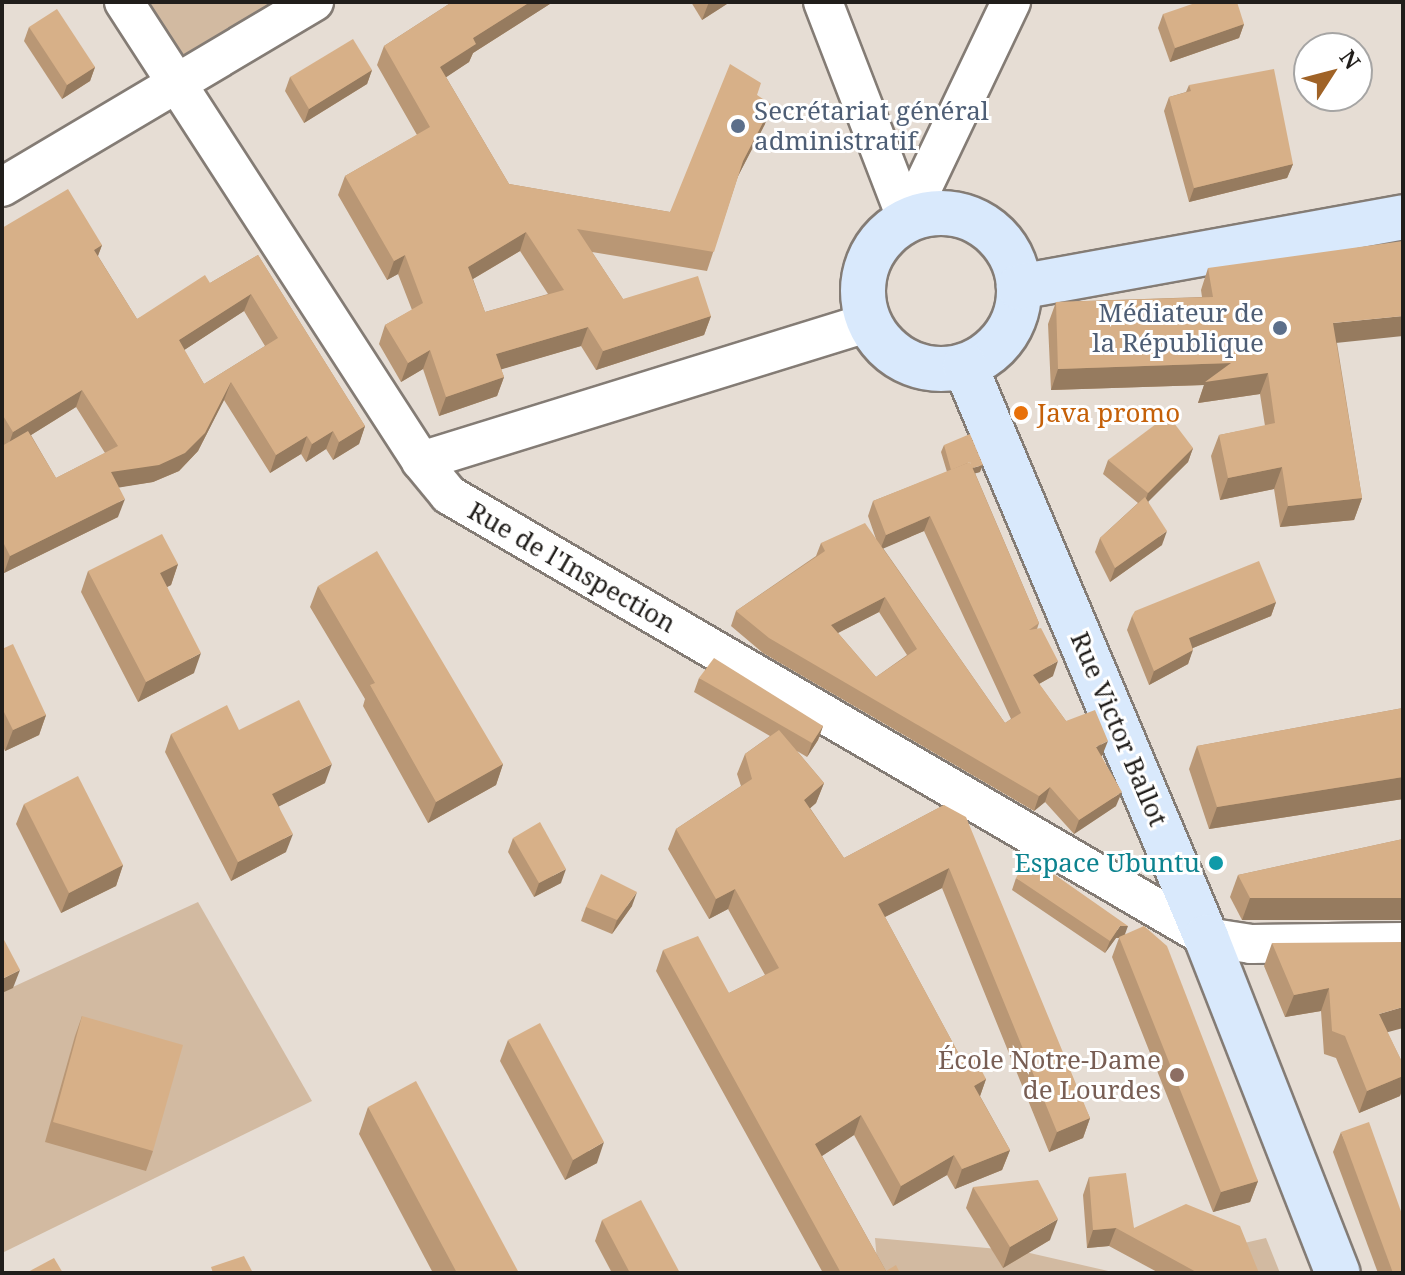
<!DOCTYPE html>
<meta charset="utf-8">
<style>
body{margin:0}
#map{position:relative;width:1405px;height:1275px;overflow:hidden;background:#e6ddd4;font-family:"Noto Serif",serif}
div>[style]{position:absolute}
.green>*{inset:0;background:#d2baa1}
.roads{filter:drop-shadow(2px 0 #847c75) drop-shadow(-2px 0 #847c75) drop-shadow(0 2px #847c75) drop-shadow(0 -2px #847c75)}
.minor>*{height:38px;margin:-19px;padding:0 19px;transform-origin:19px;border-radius:19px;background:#fff}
.major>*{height:44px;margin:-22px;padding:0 22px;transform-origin:22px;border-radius:22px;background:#d9e9fc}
.major>.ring{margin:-22px;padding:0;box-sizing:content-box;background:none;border:44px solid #d9e9fc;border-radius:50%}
.wall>*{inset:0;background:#b99775}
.shaded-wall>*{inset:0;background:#967b5f}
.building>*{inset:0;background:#d7b088}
.dots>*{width:22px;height:22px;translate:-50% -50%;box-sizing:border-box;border:4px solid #fff;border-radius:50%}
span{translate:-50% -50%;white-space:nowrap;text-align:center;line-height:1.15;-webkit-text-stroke:6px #fff;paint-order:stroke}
.service-label{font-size:26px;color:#4e5e75}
.left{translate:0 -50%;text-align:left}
.right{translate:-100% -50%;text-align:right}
.food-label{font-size:26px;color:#c56008}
.street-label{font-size:26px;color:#211e1b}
.culture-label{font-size:26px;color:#0d838f}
.education-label{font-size:26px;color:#785e54}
.frame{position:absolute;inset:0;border:4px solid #211e1b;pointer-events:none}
.north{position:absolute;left:1293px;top:32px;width:80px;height:80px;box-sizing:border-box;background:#fff;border:2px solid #a6a5a4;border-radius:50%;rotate:54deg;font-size:22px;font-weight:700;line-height:32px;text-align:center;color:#211e1b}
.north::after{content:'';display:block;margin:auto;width:28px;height:36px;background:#a06327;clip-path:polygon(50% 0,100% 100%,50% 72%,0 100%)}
</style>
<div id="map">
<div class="green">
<div style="clip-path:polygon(124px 2px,303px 2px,173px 84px)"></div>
<div style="clip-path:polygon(198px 902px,312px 1101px,2px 1253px,2px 992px)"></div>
<div style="clip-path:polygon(875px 1238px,1021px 1251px,1117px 1273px,878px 1273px)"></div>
<div style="clip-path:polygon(1266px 1238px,1280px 1273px,1225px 1273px,1218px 1249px)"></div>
</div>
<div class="roads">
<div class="minor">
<div style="left:124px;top:2px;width:547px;rotate:57.09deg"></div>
<div style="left:421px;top:461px;width:44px;rotate:50.5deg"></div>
<div style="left:449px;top:495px;width:877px;rotate:30.28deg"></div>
<div style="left:1206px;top:937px;width:46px;rotate:8.8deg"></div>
<div style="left:1251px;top:944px;width:152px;rotate:-0.8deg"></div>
<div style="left:823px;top:2px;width:234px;rotate:68.9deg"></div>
<div style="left:2px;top:187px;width:363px;rotate:-30.7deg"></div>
<div style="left:907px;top:220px;width:242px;rotate:-64.5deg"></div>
<div style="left:421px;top:461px;width:470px;rotate:-17.2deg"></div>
</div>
<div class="major">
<div class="ring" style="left:863px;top:213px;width:112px;height:112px"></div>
<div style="left:1019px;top:287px;width:390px;rotate:-10.3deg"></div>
<div style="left:965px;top:366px;width:620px;rotate:67.12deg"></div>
<div style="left:1206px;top:937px;width:361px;rotate:68.6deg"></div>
</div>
</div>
<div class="wall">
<div style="clip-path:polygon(evenodd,452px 2px,553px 2px,473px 53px,469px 62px,446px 77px,509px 184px,670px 212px,757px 95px,765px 124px,738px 176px,707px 271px,592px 252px,623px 299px,711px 316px,704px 335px,596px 370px,581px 346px,501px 369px,504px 377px,497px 396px,439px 416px,423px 369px,401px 382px,379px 344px,385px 325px,412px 310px,398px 274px,387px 280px,338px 195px,345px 176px,417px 135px,377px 65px,384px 46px,452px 2px,520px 251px,548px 294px,485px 312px,473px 279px,520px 251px)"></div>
<div style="clip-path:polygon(691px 2px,730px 2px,702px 20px)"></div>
<div style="clip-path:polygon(1163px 14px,1244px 24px,1239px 38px,1170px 62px,1158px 28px)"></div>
<div style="clip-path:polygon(29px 27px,95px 67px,90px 81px,62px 99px,24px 41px)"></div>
<div style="clip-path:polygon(372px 70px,367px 84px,304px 123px,285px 91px,290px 77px)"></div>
<div style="clip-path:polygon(1189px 85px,1293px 164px,1287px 178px,1189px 202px,1164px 111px,1169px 97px,1186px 92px)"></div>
<div style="clip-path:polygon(evenodd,2px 228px,102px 245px,98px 256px,137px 319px,210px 283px,258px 255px,365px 426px,359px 444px,333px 460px,326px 449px,306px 462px,301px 454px,270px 473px,224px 400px,198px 451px,179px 471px,153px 482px,119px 487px,118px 517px,4px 573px,2px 570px,2px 446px,4px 445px,2px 442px,2px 228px,244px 311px,265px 346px,204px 384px,184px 350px,244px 311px,2px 228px,76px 407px,105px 453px,56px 478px,31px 435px,76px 407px)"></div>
<div style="clip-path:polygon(1208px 268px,1337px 343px,1362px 498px,1354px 520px,1280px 527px,1274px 489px,1220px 500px,1211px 456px,1219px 435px,1265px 426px,1260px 394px,1198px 403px,1204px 385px,1051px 390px,1048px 324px,1056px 302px,1202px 297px,1201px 290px)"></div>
<div style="clip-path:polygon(evenodd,944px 445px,980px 472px,975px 473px,1039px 623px,1037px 629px,1053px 676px,1039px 684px,1066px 721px,1102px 756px,1101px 756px,1116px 806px,1074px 834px,1045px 802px,1034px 811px,763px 653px,731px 626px,736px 611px,816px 556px,821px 543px,876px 539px,868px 516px,873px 501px,947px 472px,941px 452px,944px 445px,924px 531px,1011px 719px,1005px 723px,883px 548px,924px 531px,944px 445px,879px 612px,907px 655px,876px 677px,838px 633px,879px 612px)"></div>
<div style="clip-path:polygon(1193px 448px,1188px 462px,1148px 501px,1162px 545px,1110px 582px,1095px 552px,1100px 538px,1138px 503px,1103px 474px,1108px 460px)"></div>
<div style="clip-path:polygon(178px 564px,171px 585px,167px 587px,194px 673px,138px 702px,81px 592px,88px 571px)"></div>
<div style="clip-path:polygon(318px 586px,503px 764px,496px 785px,428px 823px,363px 706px,365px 699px,310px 607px)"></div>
<div style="clip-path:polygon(1276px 602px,1271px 616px,1193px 648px,1188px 664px,1149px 685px,1127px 630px,1132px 616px)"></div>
<div style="clip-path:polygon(2px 649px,46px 715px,39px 735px,5px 751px,2px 744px)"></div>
<div style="clip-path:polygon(699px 678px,823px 726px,818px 740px,807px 757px,797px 751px,824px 783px,816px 803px,810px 808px,844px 858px,944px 805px,1090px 1118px,1083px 1138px,1049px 1152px,942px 888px,885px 917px,961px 1058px,986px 1079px,980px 1096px,1010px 1150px,1002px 1170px,955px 1189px,947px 1175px,893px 1206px,854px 1135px,822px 1156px,886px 1271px,900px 1273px,823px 1273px,656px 971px,663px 950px,729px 993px,765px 975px,728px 909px,709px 919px,668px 849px,676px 829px,741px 786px,737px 774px,745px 754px,770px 736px,694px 692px)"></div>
<div style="clip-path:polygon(1403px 708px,1403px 799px,1209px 829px,1189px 769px,1197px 746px)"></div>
<div style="clip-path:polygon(239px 730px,325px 783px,279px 806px,286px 852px,231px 881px,165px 752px,171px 734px)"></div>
<div style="clip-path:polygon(24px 804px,123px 865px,116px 886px,61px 913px,16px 824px)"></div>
<div style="clip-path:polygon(513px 838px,561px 883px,534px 897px,508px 852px)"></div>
<div style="clip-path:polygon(1403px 839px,1403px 920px,1242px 920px,1230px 897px,1238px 875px)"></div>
<div style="clip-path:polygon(1016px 878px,1125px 934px,1258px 1181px,1250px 1202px,1213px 1212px,1112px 957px,1119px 938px,1116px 938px,1105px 953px,1012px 890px)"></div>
<div style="clip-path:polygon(632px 906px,612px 934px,581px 921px,586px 907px)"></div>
<div style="clip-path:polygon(1272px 943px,1387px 1032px,1403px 1064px,1403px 1087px,1400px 1096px,1359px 1113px,1336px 1058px,1324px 1054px,1321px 1011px,1285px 1017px,1264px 966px)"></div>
<div style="clip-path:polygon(82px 1016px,153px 1151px,146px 1171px,45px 1142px,75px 1036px)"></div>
<div style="clip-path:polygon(508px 1040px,597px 1163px,565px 1180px,500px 1061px)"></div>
<div style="clip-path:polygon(368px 1107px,519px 1273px,433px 1273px,359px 1134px)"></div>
<div style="clip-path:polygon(1341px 1132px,1403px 1273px,1378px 1273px,1333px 1152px)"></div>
<div style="clip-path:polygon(1089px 1177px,1134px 1228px,1259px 1273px,1159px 1273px,1109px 1246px,1087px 1248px,1083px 1195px)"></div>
<div style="clip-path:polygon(973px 1187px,1050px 1240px,1003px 1268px,966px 1208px)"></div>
<div style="clip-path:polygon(602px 1220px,680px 1273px,612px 1273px,595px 1241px)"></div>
</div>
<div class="shaded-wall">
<div style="clip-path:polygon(530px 2px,553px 2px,473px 53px,469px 62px,433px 86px,440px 67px,473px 38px)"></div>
<div style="clip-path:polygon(709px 2px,730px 2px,702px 20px)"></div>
<div style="clip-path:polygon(1244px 24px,1239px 38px,1170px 62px,1175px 48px)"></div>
<div style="clip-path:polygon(95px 67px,90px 81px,62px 99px,67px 85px)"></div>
<div style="clip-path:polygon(372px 70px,367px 84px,304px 123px,309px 109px)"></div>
<div style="clip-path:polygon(772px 105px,765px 124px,736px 180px,743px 161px)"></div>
<div style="clip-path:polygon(1293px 164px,1287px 178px,1189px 202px,1194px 188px)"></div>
<div style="clip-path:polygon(526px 232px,520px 251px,461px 286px,468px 267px)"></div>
<div style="clip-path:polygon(102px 245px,95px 263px,94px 250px)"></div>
<div style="clip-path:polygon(405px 255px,398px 274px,387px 280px,394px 261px)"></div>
<div style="clip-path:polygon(251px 294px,244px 311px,172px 358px,179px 340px)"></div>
<div style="clip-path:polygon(711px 316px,704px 335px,596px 370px,603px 351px)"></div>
<div style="clip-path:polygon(1403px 316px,1403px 336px,1326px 344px,1333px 323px)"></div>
<div style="clip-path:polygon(588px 327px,581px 346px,489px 373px,496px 354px)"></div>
<div style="clip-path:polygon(430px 350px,423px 369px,401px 382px,408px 363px)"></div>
<div style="clip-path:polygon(1231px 363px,1268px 373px,1260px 394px,1198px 403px,1204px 385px,1051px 390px,1058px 369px)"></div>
<div style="clip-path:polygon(504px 377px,497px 396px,439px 416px,446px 397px)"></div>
<div style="clip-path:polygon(231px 382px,224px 400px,198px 451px,179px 471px,153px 482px,104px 490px,111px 472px)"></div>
<div style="clip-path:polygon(82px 390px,76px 407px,7px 450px,13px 432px)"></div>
<div style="clip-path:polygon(365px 426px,359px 444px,333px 460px,339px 442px)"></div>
<div style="clip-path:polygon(333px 431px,326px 449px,306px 462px,312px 444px)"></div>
<div style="clip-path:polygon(307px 436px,301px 454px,270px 473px,276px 455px)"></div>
<div style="clip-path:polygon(1193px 448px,1188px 462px,1143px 507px,1148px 493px)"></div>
<div style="clip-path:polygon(983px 465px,980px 472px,949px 481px,952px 474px)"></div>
<div style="clip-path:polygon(1282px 467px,1274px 489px,1220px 500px,1228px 478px)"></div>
<div style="clip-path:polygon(1362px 498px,1354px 520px,1280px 527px,1288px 506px)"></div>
<div style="clip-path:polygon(125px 499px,118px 517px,4px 573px,10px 556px)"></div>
<div style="clip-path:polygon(930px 516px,924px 531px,880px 550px,886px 535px)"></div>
<div style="clip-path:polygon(1167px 531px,1162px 545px,1110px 582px,1115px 568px)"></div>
<div style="clip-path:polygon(178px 564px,171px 585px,153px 594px,160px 573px)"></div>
<div style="clip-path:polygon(885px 597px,879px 612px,826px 639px,831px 625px)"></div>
<div style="clip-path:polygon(1276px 602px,1271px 616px,1183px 652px,1189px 638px)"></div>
<div style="clip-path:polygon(1193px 650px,1188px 664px,1149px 685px,1154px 671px)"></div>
<div style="clip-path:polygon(201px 653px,194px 673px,138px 702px,146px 682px)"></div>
<div style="clip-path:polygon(1058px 661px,1053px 676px,1028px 690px,1033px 675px)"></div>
<div style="clip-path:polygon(46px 715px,39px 735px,5px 751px,13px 730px)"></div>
<div style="clip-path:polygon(823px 726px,818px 740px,807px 757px,812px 743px)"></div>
<div style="clip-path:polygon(1108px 741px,1102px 756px,1091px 762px,1096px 747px)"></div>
<div style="clip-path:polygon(332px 764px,325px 783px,266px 813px,272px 794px)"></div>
<div style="clip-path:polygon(503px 764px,496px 785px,428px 823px,436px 802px)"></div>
<div style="clip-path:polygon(1403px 777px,1403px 799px,1209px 829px,1217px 807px)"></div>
<div style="clip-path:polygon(824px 783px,816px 803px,797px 820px,804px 800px)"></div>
<div style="clip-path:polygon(1050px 787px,1045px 802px,1034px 811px,1039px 796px)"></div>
<div style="clip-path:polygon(1122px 792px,1116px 806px,1074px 834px,1079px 820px)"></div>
<div style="clip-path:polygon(293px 834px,286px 852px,231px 881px,238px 862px)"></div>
<div style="clip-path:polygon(123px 865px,116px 886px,61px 913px,69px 893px)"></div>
<div style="clip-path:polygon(949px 868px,942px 888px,871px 924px,878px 904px)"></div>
<div style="clip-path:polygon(566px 869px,561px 883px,534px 897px,539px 883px)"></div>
<div style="clip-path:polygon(735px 889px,728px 909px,709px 919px,716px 899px)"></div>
<div style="clip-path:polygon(637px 892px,632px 906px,612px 934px,617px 920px)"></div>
<div style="clip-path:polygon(1250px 898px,1403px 898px,1403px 920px,1242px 920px)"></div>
<div style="clip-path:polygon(1120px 926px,1128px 926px,1124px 937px,1116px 938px,1105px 953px,1110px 941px)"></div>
<div style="clip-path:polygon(20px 970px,13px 988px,2px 993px,2px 979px)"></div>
<div style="clip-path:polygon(1329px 988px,1321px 1011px,1285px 1017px,1294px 995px)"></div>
<div style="clip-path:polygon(1403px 1007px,1403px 1028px,1370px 1037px,1379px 1014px)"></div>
<div style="clip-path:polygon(1403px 1076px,1403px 1087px,1400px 1096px,1359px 1113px,1367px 1091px)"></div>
<div style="clip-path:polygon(986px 1079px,979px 1099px,974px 1086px)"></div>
<div style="clip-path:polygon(861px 1115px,854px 1135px,808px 1165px,815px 1144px)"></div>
<div style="clip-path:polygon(1090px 1118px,1083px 1138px,1049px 1152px,1057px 1132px)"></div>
<div style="clip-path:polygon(604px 1142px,597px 1163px,565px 1180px,573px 1160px)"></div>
<div style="clip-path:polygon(1010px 1150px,1002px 1170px,955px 1189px,962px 1169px)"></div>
<div style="clip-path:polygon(954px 1155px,947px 1175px,893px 1206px,901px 1186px)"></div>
<div style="clip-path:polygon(1258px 1181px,1250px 1202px,1213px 1212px,1221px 1192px)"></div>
<div style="clip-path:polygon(1058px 1219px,1050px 1240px,1003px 1268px,1010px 1247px)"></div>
<div style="clip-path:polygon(1116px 1228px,1109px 1246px,1087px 1248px,1093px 1230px)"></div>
</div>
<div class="building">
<div style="clip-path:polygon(evenodd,452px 2px,530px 2px,473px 38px,476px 44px,440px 67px,509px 184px,670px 212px,730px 64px,761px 83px,757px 95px,772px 105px,743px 161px,714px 252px,577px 229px,623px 299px,698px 276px,711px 316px,603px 351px,588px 327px,496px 354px,504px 377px,446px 397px,430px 350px,408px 363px,385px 325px,423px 303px,405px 255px,394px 261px,345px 176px,430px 127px,384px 46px,452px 2px,526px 232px,564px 290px,485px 312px,468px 267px,526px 232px)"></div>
<div style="clip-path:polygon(1198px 2px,1237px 2px,1244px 24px,1175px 48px,1163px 14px)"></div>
<div style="clip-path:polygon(57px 9px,95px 67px,67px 85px,29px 27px)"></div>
<div style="clip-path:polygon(353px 39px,372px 70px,309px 109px,290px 77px)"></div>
<div style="clip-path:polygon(1274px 69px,1293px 164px,1194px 188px,1169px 97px,1191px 91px,1189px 85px)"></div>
<div style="clip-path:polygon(evenodd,68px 189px,102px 245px,94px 250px,137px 319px,205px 275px,210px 283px,258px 255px,365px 426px,339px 442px,333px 431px,312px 444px,307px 436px,276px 455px,231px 382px,205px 433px,185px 453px,159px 465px,111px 472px,125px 499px,10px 556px,2px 540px,2px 446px,28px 431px,56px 478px,118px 446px,82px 390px,13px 432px,2px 414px,2px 228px,68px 189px,251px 294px,278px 338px,204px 384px,179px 340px,251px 294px)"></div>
<div style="clip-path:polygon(1403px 241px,1403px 316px,1333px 323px,1362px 498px,1288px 506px,1282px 467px,1228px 478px,1219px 435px,1275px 423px,1268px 373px,1205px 382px,1231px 363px,1058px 369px,1056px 302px,1213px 297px,1208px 268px)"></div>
<div style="clip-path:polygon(1168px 415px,1193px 448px,1148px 493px,1108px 460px)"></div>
<div style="clip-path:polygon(970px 434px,983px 465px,972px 468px,970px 462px,951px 470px,944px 445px)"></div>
<div style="clip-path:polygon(evenodd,970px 462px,1039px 623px,1029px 630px,1041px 628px,1058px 661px,1033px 675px,1066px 721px,1095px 710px,1108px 741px,1096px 747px,1122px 792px,1079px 820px,1050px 787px,1039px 796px,769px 638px,736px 611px,825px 551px,821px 543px,865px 523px,1005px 723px,1021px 713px,930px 516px,886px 535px,873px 501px,970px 462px,885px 597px,917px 649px,876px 677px,831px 625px,885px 597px)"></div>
<div style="clip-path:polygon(1145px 497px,1167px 531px,1115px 568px,1100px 538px)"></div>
<div style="clip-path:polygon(162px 534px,178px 564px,160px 573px,201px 653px,146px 682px,88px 571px)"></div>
<div style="clip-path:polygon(377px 551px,503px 764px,436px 802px,370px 685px,375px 683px,318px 586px)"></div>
<div style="clip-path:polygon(1259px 561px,1276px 602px,1189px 638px,1193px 650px,1154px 671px,1132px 616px,1135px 611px)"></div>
<div style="clip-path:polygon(13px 644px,46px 715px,13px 730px,2px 708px,2px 649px)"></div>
<div style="clip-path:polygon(714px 658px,823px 726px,812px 743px,699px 678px)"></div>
<div style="clip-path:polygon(299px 700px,332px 764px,272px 794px,293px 834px,238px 862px,171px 734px,227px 705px,239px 730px)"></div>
<div style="clip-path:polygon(1403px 708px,1403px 777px,1217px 807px,1197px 746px)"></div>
<div style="clip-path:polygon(779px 730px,824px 783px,804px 800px,844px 858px,944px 805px,966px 817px,1090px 1118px,1057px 1132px,949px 868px,878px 904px,961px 1058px,972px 1052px,986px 1079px,974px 1086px,1010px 1150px,962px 1169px,954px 1155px,901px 1186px,861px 1115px,815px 1144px,886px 1271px,896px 1265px,900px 1273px,841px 1273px,663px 950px,698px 936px,729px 993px,779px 968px,735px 889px,716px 899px,676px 829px,752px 779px,745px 754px)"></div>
<div style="clip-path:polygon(78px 776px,123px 865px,69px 893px,24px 804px)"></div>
<div style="clip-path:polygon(540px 822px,566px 869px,539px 883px,513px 838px)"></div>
<div style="clip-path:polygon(1403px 839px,1403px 898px,1250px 898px,1238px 875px)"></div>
<div style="clip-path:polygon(1028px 856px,1128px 926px,1120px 926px,1110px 941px,1016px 878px)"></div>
<div style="clip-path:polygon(601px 874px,637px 892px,617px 920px,586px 907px)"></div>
<div style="clip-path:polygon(1144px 926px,1167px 946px,1258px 1181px,1221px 1192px,1119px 937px)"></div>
<div style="clip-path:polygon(2px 936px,20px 970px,2px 979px)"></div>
<div style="clip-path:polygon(1403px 942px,1403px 1007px,1379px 1014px,1403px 1064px,1403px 1076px,1367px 1091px,1345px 1036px,1332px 1031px,1329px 988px,1294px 995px,1272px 943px)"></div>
<div style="clip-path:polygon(82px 1016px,183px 1045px,153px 1151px,53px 1122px)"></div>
<div style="clip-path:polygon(540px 1023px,604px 1142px,573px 1160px,508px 1040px)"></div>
<div style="clip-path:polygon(416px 1081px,519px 1273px,457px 1273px,368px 1107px)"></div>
<div style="clip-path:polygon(1369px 1122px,1403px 1217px,1403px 1273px,1393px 1273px,1341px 1132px)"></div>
<div style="clip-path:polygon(1126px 1173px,1134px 1228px,1186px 1204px,1240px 1226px,1259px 1273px,1198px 1273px,1116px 1228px,1093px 1230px,1089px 1177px)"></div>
<div style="clip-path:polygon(1038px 1180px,1058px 1219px,1010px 1247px,973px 1187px)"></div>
<div style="clip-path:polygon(641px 1200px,680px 1273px,630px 1273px,602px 1220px)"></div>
<div style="clip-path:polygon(244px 1256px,253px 1273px,213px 1273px,211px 1267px)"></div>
<div style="clip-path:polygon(54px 1258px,63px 1273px,26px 1273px)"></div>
</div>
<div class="dots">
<div style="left:738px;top:126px;background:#5c6f8a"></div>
<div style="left:1280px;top:328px;background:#5c6f8a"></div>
<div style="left:1021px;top:413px;background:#e8710a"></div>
<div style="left:1216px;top:863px;background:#0f9aa8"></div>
<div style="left:1177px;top:1075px;background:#8d6e63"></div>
</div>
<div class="service-label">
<span class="left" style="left:754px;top:126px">Secrétariat général<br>administratif</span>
<span class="right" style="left:1264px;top:328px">Médiateur de<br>la République</span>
</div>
<div class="food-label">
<span class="left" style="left:1037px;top:413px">Java promo</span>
</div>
<div class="street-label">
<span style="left:572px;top:567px;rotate:30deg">Rue de l'Inspection</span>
<span style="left:1119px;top:729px;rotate:67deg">Rue Victor Ballot</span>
</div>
<div class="culture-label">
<span class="right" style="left:1200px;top:863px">Espace Ubuntu</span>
</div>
<div class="education-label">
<span class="right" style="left:1161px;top:1075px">École Notre-Dame<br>de Lourdes</span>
</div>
<div class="frame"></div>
<div class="north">N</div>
</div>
